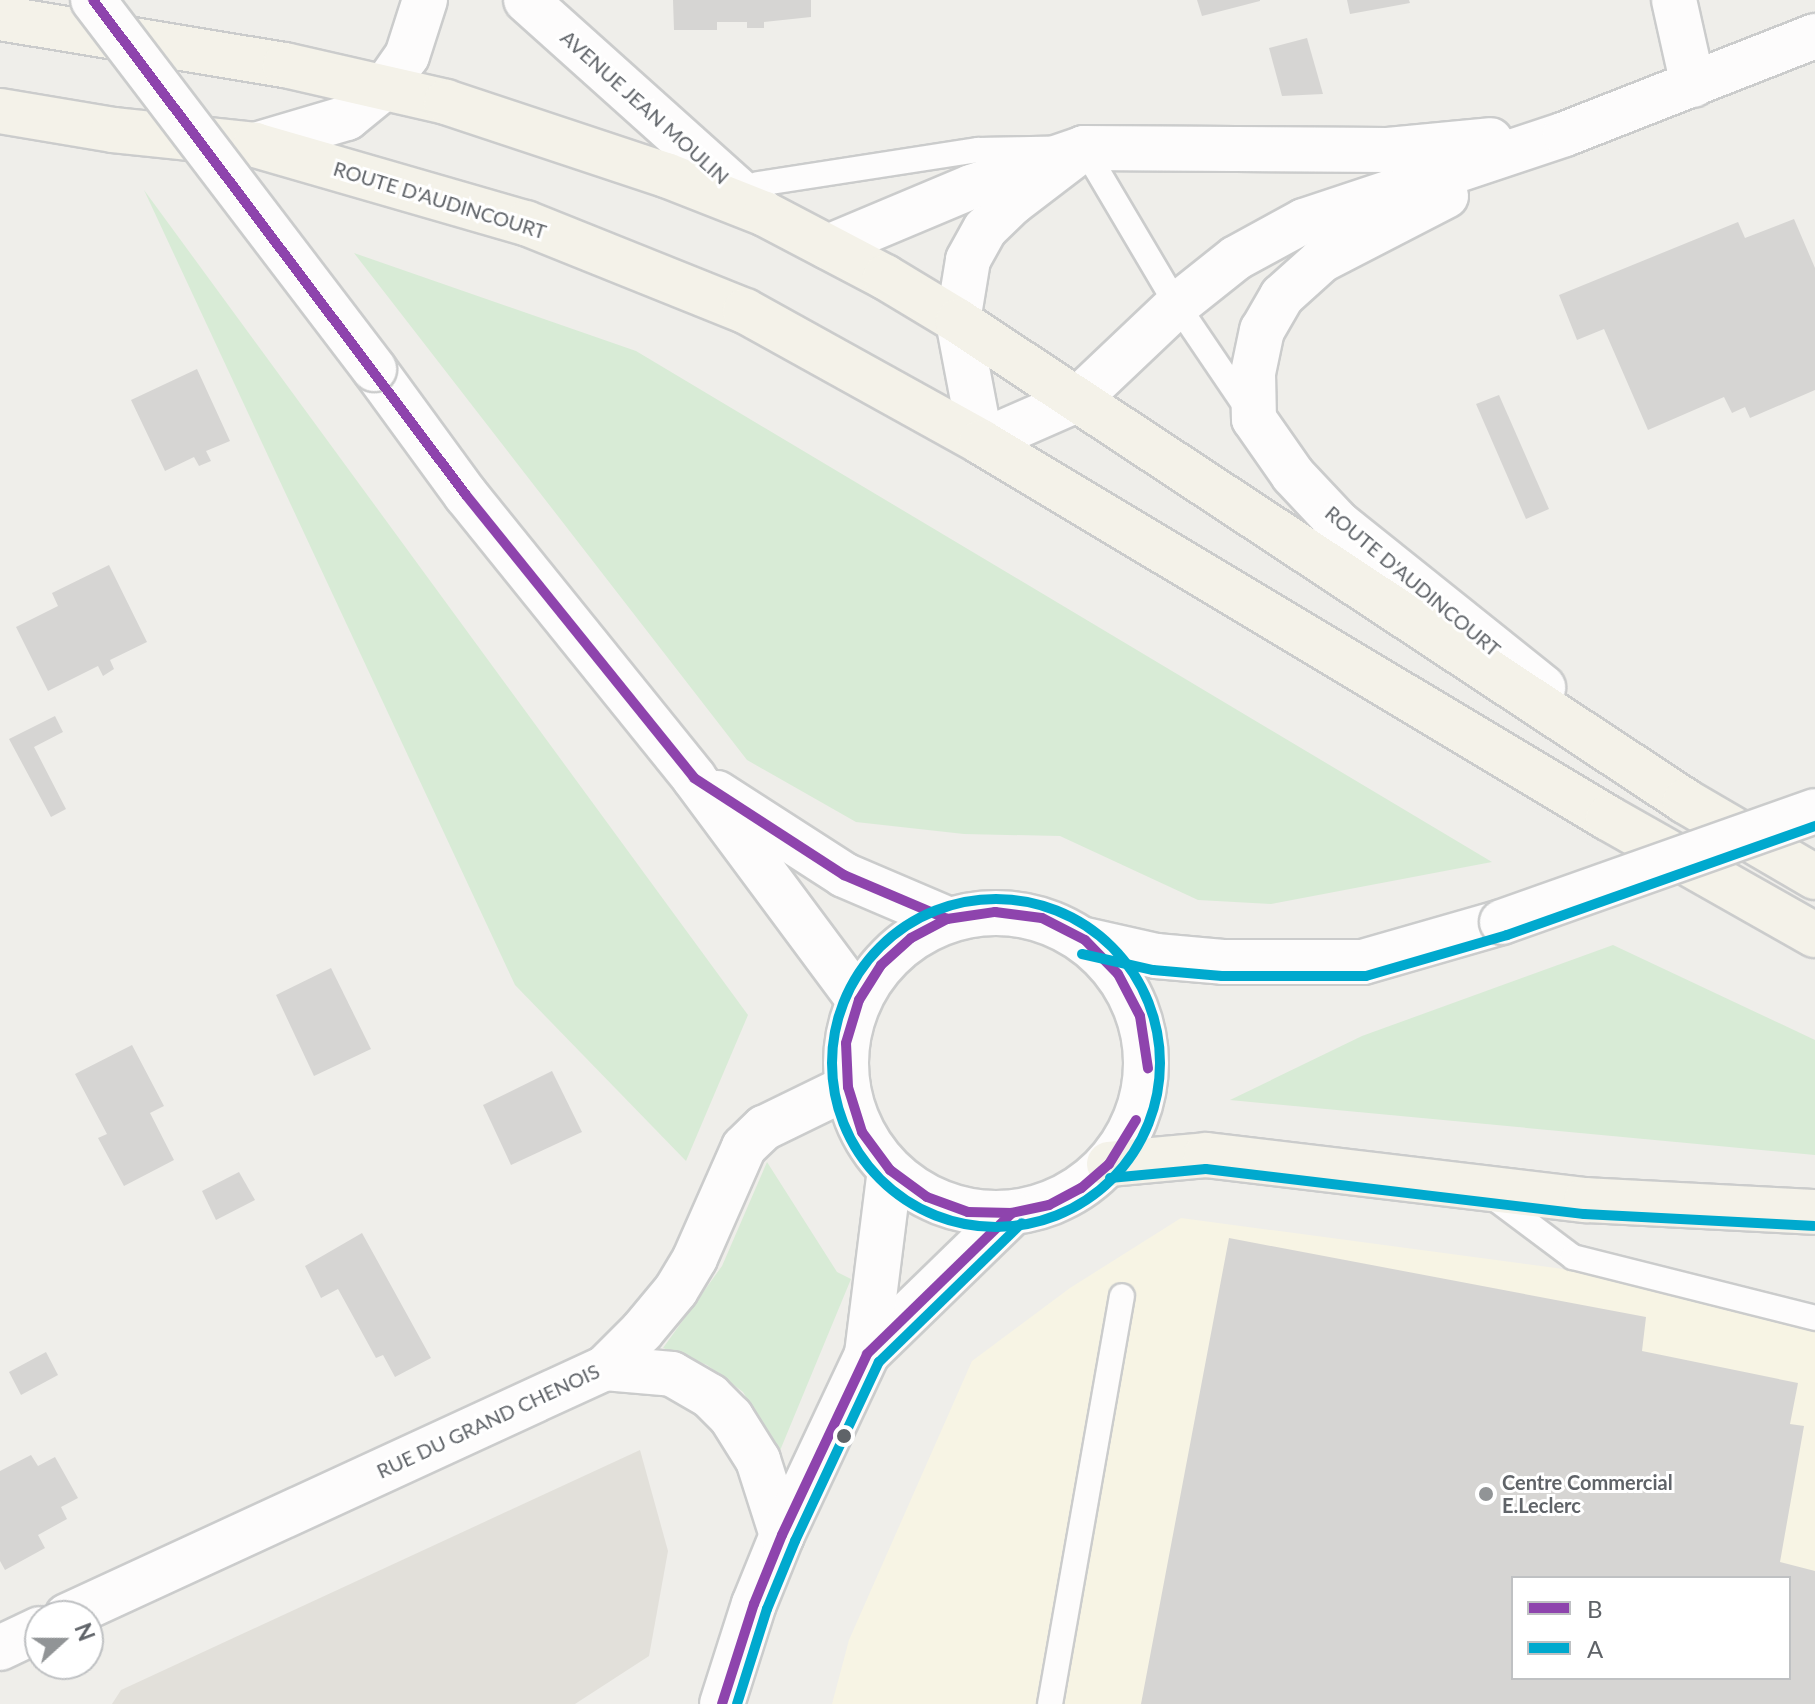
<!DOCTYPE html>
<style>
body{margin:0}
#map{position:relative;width:1815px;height:1704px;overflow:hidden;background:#efeeea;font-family:Lato,sans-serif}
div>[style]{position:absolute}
.commercial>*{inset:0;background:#f7f4e4}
.education>*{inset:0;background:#e2e0da}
.green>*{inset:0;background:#d8ebd6}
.building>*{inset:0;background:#d6d5d3}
.roads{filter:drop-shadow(2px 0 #cbcccc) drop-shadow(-2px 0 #cbcccc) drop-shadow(0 2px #cbcccc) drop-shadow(0 -2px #cbcccc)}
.lane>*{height:24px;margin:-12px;padding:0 12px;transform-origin:12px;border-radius:12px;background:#fdfcfc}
.street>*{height:44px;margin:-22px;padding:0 22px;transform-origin:22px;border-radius:22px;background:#fdfcfc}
.street>.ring{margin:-22px;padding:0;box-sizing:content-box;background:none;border:44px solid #fdfcfc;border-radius:50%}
.secondary>*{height:44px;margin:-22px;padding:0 22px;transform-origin:22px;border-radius:22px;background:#fdfcfc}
.primary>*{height:44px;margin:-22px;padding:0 22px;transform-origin:22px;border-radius:22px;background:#f4f2e9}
.bridges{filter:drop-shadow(2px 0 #cbcccc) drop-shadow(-2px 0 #cbcccc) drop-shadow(0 2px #cbcccc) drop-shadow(0 -2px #cbcccc)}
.street-bridge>*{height:44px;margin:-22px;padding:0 22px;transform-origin:22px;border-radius:22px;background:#fdfcfc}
.secondary-bridge>*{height:44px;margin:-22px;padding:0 22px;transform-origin:22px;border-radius:22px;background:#fdfcfc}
.bus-1>*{height:10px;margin:-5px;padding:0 5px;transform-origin:5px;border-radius:5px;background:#8e44ad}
.bus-2>*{height:10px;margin:-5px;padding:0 5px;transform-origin:5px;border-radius:5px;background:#00a9ce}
.bus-2>.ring{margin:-5px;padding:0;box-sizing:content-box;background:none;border:10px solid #00a9ce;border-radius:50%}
.dots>*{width:22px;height:22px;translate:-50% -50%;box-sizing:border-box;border:4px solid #fff;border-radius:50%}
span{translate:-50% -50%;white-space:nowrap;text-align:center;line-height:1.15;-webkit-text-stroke:6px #fff;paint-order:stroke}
.street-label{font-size:20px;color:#5f6368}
.poi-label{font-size:20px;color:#5f6368;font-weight:700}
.left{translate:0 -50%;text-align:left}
.legend{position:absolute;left:1511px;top:1576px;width:280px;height:104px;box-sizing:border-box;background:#fff;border:2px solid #bfc1c3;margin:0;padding:10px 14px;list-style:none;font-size:24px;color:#5f6368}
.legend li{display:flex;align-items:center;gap:16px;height:40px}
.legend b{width:40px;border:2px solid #bfc1c3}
.north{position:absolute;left:24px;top:1600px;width:80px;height:80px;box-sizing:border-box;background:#fff;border:2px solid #bfc1c3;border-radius:50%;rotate:69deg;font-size:22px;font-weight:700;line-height:32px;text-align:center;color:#5f6368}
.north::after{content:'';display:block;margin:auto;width:28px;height:36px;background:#919496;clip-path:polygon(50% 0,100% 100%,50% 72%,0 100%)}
</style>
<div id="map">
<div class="commercial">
<div style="clip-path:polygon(evenodd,1181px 1218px,1556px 1268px,1815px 1310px,1815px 1704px,832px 1704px,849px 1640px,972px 1361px,1070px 1288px,1181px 1218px,1513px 1578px,1789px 1578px,1789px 1678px,1513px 1678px,1513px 1578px)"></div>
</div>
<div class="education">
<div style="clip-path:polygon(640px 1450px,668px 1551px,649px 1656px,575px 1704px,112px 1704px,121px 1690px)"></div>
</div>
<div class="green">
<div style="clip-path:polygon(144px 190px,748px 1015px,686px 1161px,515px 985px)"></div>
<div style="clip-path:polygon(354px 253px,636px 351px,1492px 862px,1271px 904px,1198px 900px,1060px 836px,964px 834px,856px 822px,747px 760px)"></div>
<div style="clip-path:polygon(1613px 945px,1815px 1040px,1815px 1155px,1230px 1100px,1362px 1036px)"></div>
<div style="clip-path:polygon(767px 1162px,837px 1272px,851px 1279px,779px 1453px,743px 1392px,707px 1365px,663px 1348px,722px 1266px)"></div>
</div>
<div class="building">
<div style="clip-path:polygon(673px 0,811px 0,811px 17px,764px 22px,764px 28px,747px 28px,747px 22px,717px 22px,717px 30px,674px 30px)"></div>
<div style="clip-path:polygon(1197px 0,1260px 0,1260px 1px,1202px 16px)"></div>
<div style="clip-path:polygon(1347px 0,1409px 0,1410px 3px,1350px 14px)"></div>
<div style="clip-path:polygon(1307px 38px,1323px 94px,1282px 96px,1269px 48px)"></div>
<div style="clip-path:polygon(1794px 219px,1815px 268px,1815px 390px,1750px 418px,1745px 407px,1732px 413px,1724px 397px,1648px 430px,1604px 329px,1577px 340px,1559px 295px,1738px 222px,1745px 238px)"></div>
<div style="clip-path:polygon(197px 369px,230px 441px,206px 451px,211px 461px,199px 466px,194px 457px,165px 471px,131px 400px)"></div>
<div style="clip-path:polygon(1499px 395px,1549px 509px,1526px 519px,1476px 404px)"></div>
<div style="clip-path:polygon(109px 565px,147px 642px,110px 660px,114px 669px,103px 676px,98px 666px,48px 691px,16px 627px,58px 606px,52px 593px)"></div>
<div style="clip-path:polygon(55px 716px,63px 732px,34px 747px,66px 809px,51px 817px,9px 739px)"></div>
<div style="clip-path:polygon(331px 968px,371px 1049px,314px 1076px,276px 995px)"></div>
<div style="clip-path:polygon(132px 1045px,164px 1106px,150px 1113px,174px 1160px,124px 1186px,98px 1138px,107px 1134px,75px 1074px)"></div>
<div style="clip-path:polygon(552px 1071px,582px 1132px,511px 1165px,483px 1105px)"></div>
<div style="clip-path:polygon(239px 1172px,255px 1200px,216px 1220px,202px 1191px)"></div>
<div style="clip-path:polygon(362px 1233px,431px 1358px,395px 1377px,383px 1355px,376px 1358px,338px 1289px,321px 1298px,305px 1266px)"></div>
<div style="clip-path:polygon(evenodd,1229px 1238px,1646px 1317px,1642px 1351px,1798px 1383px,1790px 1424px,1804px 1426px,1780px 1562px,1815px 1571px,1815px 1704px,1141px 1704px,1229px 1238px,1513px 1578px,1789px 1578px,1789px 1678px,1513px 1678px,1513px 1578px)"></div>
<div style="clip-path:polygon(46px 1352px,58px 1375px,21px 1395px,9px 1372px)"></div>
<div style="clip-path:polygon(31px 1455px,38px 1466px,55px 1457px,78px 1498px,61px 1507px,67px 1519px,38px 1535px,45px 1548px,5px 1570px,0 1561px,0 1471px)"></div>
</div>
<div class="roads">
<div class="lane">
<div style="left:758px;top:184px;width:223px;rotate:-8.8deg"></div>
<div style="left:978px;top:150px;width:106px;rotate:-1.1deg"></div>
<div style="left:1084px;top:148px;width:182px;rotate:59.4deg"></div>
<div style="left:1177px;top:305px;width:127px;rotate:55.9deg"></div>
<div style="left:1489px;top:1194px;width:105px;rotate:36.9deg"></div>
<div style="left:1573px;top:1257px;width:250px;rotate:14.1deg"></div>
<div style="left:1050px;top:1704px;width:414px;rotate:-80deg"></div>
</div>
<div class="street">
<div style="left:1674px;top:0;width:87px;rotate:77.4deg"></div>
<div class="ring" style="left:846px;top:913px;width:256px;height:256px"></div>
<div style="left:1085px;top:940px;width:73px;rotate:12.7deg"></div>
<div style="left:1156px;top:956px;width:67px;rotate:5.1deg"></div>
<div style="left:1223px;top:962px;width:140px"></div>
<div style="left:1363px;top:962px;width:145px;rotate:-16.1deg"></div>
<div style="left:867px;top:1354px;width:202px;rotate:-44.2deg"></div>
<div style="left:605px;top:1368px;width:67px;rotate:5.1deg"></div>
<div style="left:672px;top:1374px;width:44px;rotate:30.1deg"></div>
<div style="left:710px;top:1396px;width:30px;rotate:45deg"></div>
<div style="left:731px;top:1417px;width:51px;rotate:57.9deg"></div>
<div style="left:758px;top:1460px;width:79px;rotate:72.3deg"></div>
<div style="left:67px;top:1616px;width:592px;rotate:-24.75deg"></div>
<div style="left:605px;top:1368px;width:52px;rotate:-45deg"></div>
<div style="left:642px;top:1331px;width:53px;rotate:-50.3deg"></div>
<div style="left:676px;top:1290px;width:37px;rotate:-59deg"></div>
<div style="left:695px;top:1258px;width:121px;rotate:-66.2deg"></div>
<div style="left:744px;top:1147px;width:28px;rotate:-44deg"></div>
<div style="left:764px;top:1128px;width:93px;rotate:-26deg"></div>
<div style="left:0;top:1648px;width:44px;rotate:-25.4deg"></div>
<div style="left:722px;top:1704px;width:105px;rotate:-72.3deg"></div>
<div style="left:754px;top:1604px;width:74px;rotate:-67.9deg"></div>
<div style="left:782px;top:1535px;width:200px;rotate:-64.8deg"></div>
<div style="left:867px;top:1354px;width:185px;rotate:-82.9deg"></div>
</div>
<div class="secondary">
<div style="left:526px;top:0;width:314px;rotate:41.9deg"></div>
<div style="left:255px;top:145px;width:96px;rotate:-16.4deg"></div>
<div style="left:347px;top:118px;width:49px;rotate:-39.2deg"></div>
<div style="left:385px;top:87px;width:38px;rotate:-55deg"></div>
<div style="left:407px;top:56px;width:59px;rotate:-72.2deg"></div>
<div style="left:1084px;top:148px;width:91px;rotate:142.6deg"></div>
<div style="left:1012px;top:203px;width:37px;rotate:136deg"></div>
<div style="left:985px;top:229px;width:35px;rotate:119deg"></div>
<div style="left:968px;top:260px;width:62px;rotate:99.3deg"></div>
<div style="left:958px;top:321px;width:123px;rotate:79.2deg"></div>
<div style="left:981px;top:442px;width:105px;rotate:-23.6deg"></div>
<div style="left:1077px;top:400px;width:138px;rotate:-43.5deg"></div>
<div style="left:1177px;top:305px;width:75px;rotate:-38.5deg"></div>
<div style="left:1236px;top:258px;width:77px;rotate:-28.6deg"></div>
<div style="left:1304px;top:221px;width:275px;rotate:-18.4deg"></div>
<div style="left:1565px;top:134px;width:269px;rotate:-21.4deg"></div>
<div style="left:1446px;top:196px;width:140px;rotate:152.7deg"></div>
<div style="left:1322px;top:260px;width:54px;rotate:138deg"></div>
<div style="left:1282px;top:296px;width:39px;rotate:120deg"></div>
<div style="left:1262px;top:330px;width:44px;rotate:101.8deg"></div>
<div style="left:1253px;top:373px;width:46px;rotate:88.8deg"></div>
<div style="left:1254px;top:419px;width:68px;rotate:55.1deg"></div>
<div style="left:1293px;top:475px;width:66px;rotate:46.8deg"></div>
<div style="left:1338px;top:523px;width:263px;rotate:38.7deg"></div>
<div style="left:828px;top:247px;width:155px;rotate:-22.8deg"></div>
<div style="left:971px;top:187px;width:120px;rotate:-19deg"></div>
<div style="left:1084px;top:148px;width:304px;rotate:0.4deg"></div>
<div style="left:1388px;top:150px;width:103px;rotate:-5.5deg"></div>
<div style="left:374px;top:369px;width:156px;rotate:53.9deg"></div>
<div style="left:466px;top:495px;width:363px;rotate:51.1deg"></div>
<div style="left:694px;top:778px;width:277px;rotate:53.4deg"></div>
<div style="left:717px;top:793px;width:151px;rotate:32.8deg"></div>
<div style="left:844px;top:875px;width:112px;rotate:23.1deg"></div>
</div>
<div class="primary">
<div style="left:0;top:18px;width:289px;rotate:9.4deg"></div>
<div style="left:285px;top:65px;width:165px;rotate:12.9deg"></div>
<div style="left:446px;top:102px;width:232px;rotate:18.4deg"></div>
<div style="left:666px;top:175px;width:106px;rotate:21.5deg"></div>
<div style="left:765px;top:214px;width:136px;rotate:27.7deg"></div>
<div style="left:885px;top:277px;width:85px;rotate:31.1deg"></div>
<div style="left:958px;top:321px;width:871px;rotate:33.43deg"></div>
<div style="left:1685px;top:801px;width:151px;rotate:30.3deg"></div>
<div style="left:0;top:111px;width:115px;rotate:9.5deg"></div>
<div style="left:113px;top:130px;width:143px;rotate:6deg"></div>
<div style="left:255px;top:145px;width:282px;rotate:16.1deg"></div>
<div style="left:526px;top:223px;width:236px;rotate:21.9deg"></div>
<div style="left:745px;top:311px;width:270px;rotate:29deg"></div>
<div style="left:981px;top:442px;width:731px;rotate:30.95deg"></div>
<div style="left:1608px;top:818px;width:238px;rotate:29.5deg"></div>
<div style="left:1109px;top:1164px;width:97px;rotate:-5.3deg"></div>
<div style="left:1206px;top:1155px;width:383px;rotate:6.8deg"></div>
<div style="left:1586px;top:1200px;width:229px;rotate:3deg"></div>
</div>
</div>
<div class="bridges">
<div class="street-bridge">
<div style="left:1502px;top:922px;width:332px;rotate:-19.5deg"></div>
</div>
<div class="secondary-bridge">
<div style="left:93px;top:0;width:464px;rotate:52.7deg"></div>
</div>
</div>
<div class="bus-1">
<div style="left:93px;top:0;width:620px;rotate:53deg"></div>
<div style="left:466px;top:495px;width:363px;rotate:51.1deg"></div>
<div style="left:694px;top:778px;width:179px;rotate:32.9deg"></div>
<div style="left:844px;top:875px;width:112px;rotate:23.1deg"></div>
<div style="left:1136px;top:1120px;width:52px;rotate:121.5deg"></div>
<div style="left:1109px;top:1164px;width:37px;rotate:139deg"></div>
<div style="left:1081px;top:1188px;width:36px;rotate:152deg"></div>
<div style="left:1049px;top:1205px;width:38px;rotate:168deg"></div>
<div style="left:1012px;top:1213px;width:44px;rotate:-178.7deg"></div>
<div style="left:968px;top:1212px;width:44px;rotate:-159.9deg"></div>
<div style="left:927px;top:1197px;width:46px;rotate:-143.9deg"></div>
<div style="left:890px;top:1170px;width:47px;rotate:-126.4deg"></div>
<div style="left:862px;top:1132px;width:47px;rotate:-107.3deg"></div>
<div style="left:848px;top:1087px;width:44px;rotate:-92.6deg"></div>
<div style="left:846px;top:1043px;width:45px;rotate:-73.2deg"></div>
<div style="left:859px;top:1000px;width:41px;rotate:-57.8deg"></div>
<div style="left:881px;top:965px;width:40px;rotate:-42deg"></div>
<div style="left:911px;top:938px;width:41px;rotate:-27.8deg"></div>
<div style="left:947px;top:919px;width:49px;rotate:-8.3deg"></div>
<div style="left:995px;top:912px;width:47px;rotate:7.3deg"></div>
<div style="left:1042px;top:918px;width:48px;rotate:27.1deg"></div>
<div style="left:1085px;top:940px;width:47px;rotate:45.9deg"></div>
<div style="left:1118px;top:974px;width:47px;rotate:62.4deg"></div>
<div style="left:1140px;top:1016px;width:53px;rotate:81.3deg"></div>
<div style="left:722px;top:1704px;width:105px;rotate:-72.3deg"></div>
<div style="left:754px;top:1604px;width:74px;rotate:-67.9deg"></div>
<div style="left:782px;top:1535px;width:200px;rotate:-64.8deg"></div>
<div style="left:867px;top:1354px;width:202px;rotate:-44.2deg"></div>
</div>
<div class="bus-2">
<div class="ring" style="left:832px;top:899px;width:318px;height:318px"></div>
<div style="left:1082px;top:954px;width:73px;rotate:12.7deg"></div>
<div style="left:1153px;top:970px;width:69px;rotate:5deg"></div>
<div style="left:1222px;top:976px;width:144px"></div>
<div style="left:1366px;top:976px;width:147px;rotate:-16.2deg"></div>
<div style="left:1507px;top:935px;width:327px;rotate:-19.5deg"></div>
<div style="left:1110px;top:1178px;width:96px;rotate:-5.4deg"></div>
<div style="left:1206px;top:1169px;width:381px;rotate:6.8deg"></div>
<div style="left:1584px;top:1214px;width:230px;rotate:3deg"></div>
<div style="left:737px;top:1704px;width:100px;rotate:-72.5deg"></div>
<div style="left:767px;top:1609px;width:74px;rotate:-67.6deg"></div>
<div style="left:795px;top:1541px;width:198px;rotate:-64.9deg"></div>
<div style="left:879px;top:1362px;width:199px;rotate:-44.2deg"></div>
</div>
<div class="dots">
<div style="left:844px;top:1436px;background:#5f6368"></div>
<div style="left:1486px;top:1494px;background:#919496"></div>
</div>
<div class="street-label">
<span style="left:645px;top:107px;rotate:42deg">AVENUE JEAN MOULIN</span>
<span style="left:440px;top:200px;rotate:17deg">ROUTE D'AUDINCOURT</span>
<span style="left:1413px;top:581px;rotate:40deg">ROUTE D'AUDINCOURT</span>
<span style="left:488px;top:1421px;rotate:-25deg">RUE DU GRAND CHENOIS</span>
</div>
<div class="poi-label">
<span class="left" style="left:1502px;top:1494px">Centre Commercial<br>E.Leclerc</span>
</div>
<ul class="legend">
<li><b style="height:10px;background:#8e44ad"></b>B</li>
<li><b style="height:10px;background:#00a9ce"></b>A</li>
</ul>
<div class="north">N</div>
</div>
